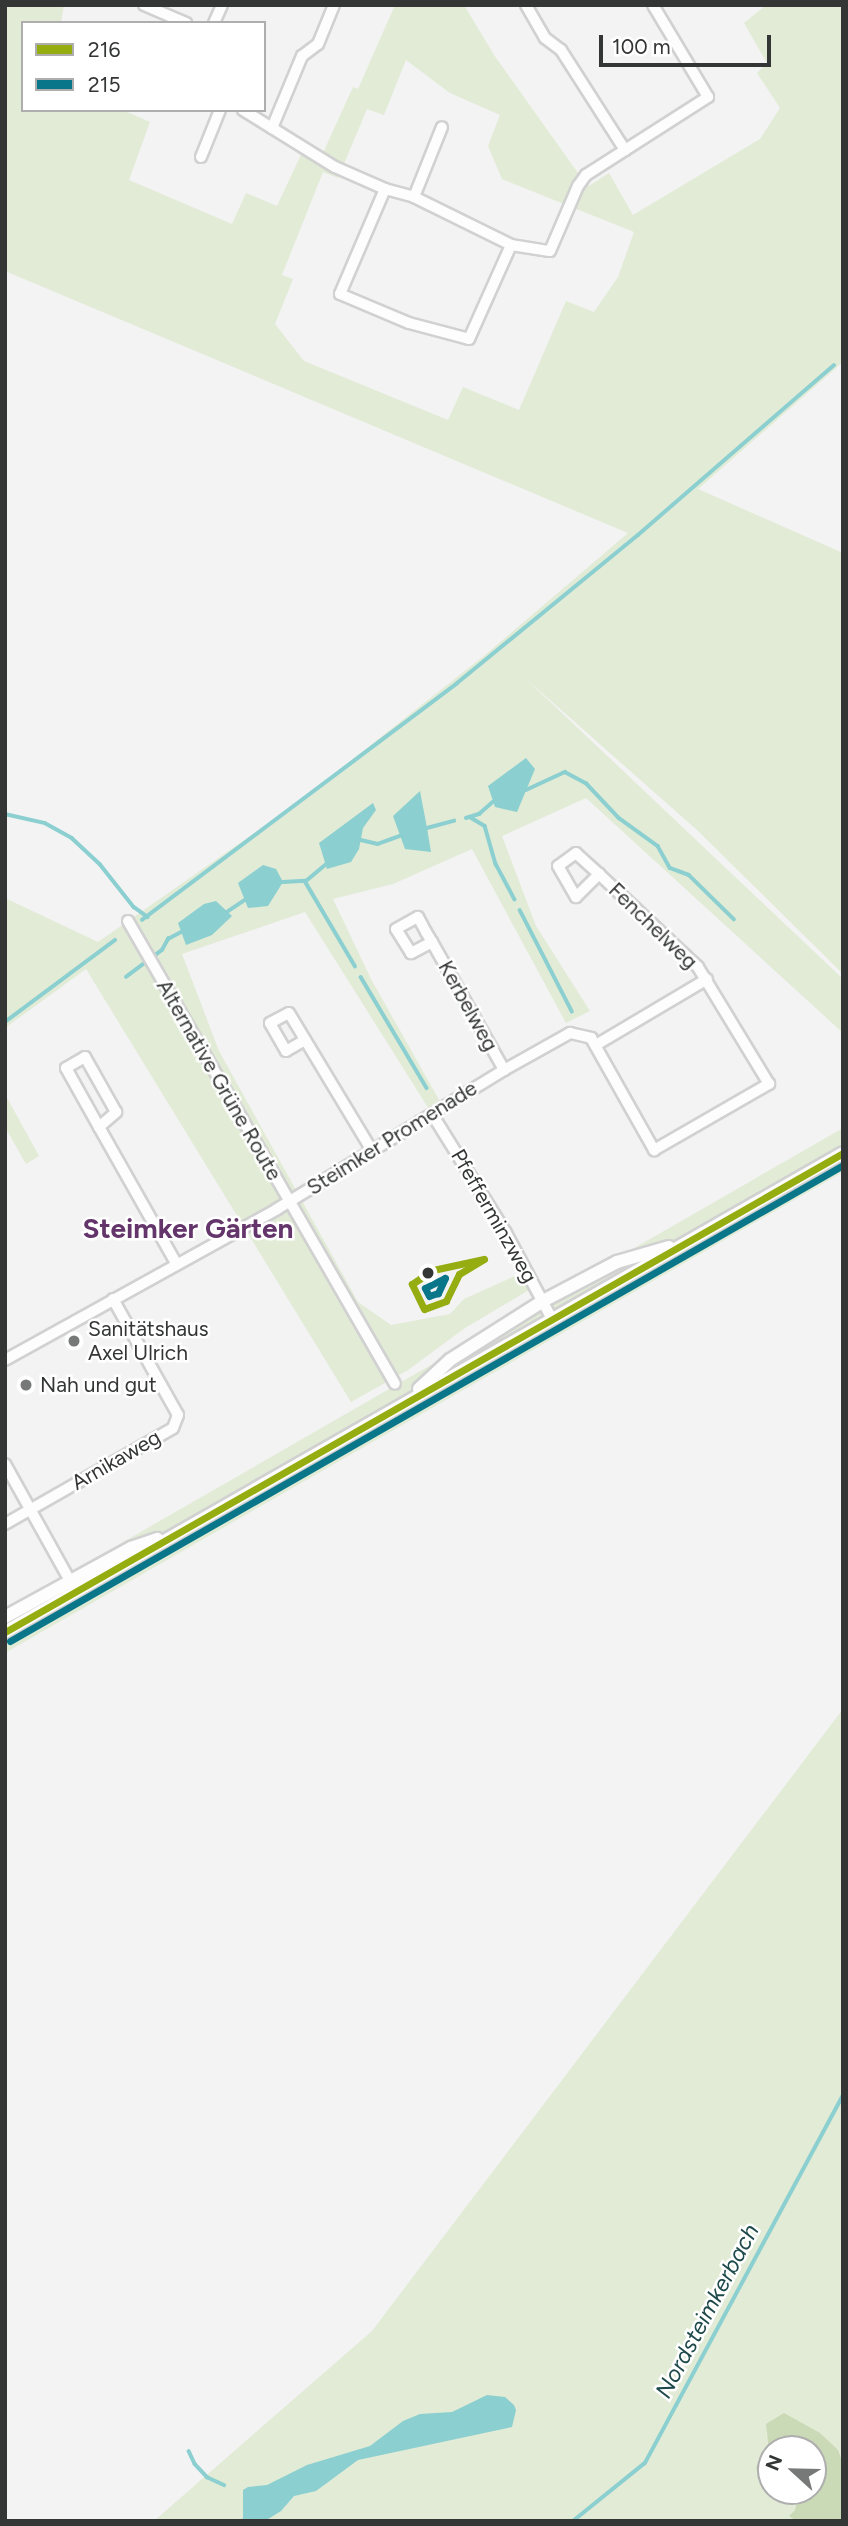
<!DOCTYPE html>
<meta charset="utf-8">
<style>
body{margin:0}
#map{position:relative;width:848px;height:2526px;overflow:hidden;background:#f3f3f4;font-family:Figtree,sans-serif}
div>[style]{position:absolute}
.green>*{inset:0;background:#e1ebd5}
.forest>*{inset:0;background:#cad9b6}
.water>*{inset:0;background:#8bcfd0}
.stream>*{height:3.5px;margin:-1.75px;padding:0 1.75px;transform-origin:1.75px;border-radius:1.75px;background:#8bcfd0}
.roads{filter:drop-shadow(2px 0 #d1d1d1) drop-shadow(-2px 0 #d1d1d1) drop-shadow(0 2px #d1d1d1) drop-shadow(0 -2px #d1d1d1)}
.minor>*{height:10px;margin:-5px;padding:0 5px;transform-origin:5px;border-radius:5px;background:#fdfdfd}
.tertiary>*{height:12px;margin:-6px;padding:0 6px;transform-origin:6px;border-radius:6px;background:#fdfdfd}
.bus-1>*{height:7px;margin:-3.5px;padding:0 3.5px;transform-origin:3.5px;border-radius:3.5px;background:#96ad11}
.bus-2>*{height:7px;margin:-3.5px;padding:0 3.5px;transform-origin:3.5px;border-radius:3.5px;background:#097689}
.dots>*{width:19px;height:19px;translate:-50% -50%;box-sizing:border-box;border:4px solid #fff;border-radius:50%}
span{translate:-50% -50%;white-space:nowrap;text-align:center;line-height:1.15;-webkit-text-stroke:5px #fff;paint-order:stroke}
.street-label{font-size:21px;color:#343535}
.poi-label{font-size:21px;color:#343535}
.left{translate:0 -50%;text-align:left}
.water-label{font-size:23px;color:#1e4a4b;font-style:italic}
.district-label{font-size:28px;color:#63356a;font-weight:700}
.frame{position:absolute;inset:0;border:7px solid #343535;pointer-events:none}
.legend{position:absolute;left:21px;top:21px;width:245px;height:91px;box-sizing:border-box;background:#fff;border:2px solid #aeaeae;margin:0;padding:9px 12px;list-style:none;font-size:21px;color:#343535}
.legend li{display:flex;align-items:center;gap:14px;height:35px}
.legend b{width:35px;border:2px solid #aeaeae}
.north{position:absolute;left:757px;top:2435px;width:70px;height:70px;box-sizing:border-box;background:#fff;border:2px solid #aeaeae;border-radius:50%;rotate:292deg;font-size:19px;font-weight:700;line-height:28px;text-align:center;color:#343535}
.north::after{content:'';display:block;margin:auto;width:24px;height:32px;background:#777878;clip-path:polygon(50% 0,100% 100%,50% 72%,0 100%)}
.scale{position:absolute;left:599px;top:35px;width:172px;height:32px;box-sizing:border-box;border:4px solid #343535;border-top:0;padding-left:9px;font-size:21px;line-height:24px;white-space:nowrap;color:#343535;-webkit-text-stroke:5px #fff;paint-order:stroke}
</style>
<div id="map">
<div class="green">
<div style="clip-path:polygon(evenodd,5px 5px,64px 5px,61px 23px,23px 23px,23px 110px,123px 110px,150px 122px,129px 180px,232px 224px,246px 193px,277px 206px,306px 144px,323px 153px,353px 87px,358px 89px,395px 5px,464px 5px,494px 55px,578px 173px,589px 186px,609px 173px,633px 215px,760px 139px,780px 108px,757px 73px,767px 63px,744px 23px,766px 5px,843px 5px,843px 362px,698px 489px,843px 553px,843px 974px,697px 830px,525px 678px,843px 979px,843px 1033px,586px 798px,502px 836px,536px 926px,590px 1011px,566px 1023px,472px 849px,393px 884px,333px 899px,371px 979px,443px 1107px,432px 1114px,305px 912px,182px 954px,219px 1051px,358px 1302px,391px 1325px,450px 1314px,464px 1299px,517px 1275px,531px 1282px,534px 1287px,465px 1328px,408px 1370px,351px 1402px,86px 969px,5px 1028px,5px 898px,98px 942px,293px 806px,485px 655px,628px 533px,5px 271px,5px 5px,406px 60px,450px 93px,500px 115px,488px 146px,502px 179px,634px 232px,618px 277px,594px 312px,566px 301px,519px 410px,463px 387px,448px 420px,304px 361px,275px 324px,293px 279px,282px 275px,323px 172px,338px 178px,367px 109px,384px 115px,406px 60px)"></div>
<div style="clip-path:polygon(5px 1094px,39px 1156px,26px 1164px,5px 1127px)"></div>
<div style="clip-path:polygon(843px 1128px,843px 1172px,5px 1653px,5px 1610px)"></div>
<div style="clip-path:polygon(843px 1709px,843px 2463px,838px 2450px,766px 2433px,770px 2440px,769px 2451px,764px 2458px,762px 2479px,771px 2486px,771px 2491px,780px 2491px,797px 2500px,795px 2510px,789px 2516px,796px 2521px,154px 2521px,372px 2331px)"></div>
</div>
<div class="forest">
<div style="clip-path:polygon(784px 2413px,820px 2433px,838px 2450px,843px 2463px,843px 2521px,796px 2521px,789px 2516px,795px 2510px,797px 2500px,780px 2491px,813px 2491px,813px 2449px,771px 2449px,771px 2486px,762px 2479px,756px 2467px,769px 2450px,766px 2424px)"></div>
</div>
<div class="water">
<div style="clip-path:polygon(526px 758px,535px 769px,517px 812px,495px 807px,488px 786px)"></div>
<div style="clip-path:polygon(420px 791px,427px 828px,431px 852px,405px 849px,393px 816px)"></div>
<div style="clip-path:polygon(373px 803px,376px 810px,363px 828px,359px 849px,351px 862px,327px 869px,319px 843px)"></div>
<div style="clip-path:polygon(263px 865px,276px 869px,283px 882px,268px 906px,248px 908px,238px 883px)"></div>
<div style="clip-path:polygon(216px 901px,232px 916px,212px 935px,186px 945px,178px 923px,204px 904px)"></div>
<div style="clip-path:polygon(487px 2395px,505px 2397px,514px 2405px,516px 2410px,512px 2427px,358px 2460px,316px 2491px,294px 2496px,281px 2511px,265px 2521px,240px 2521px,243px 2518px,243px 2490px,248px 2487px,267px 2485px,307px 2465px,370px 2446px,403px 2421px,420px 2414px,452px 2412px)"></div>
</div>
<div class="stream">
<div style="left:526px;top:790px;width:43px;rotate:-24.8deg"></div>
<div style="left:565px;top:772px;width:24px;rotate:28deg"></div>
<div style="left:586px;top:783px;width:48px;rotate:46.7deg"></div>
<div style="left:619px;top:818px;width:48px;rotate:35.7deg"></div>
<div style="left:658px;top:846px;width:25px;rotate:61deg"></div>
<div style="left:670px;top:868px;width:20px;rotate:20deg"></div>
<div style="left:689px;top:875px;width:63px;rotate:44.4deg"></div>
<div style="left:5px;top:814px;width:41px;rotate:12.7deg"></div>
<div style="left:45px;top:823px;width:31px;rotate:29deg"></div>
<div style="left:72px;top:838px;width:38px;rotate:43deg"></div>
<div style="left:100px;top:864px;width:55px;rotate:51.7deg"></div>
<div style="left:134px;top:907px;width:17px;rotate:36deg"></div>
<div style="left:470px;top:817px;width:17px;rotate:31deg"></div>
<div style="left:485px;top:826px;width:40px;rotate:74deg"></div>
<div style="left:496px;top:864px;width:40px;rotate:62deg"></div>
<div style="left:466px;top:818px;width:14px;rotate:-17deg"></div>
<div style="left:479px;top:814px;width:18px;rotate:-41deg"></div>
<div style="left:427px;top:828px;width:28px;rotate:-15deg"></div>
<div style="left:361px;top:840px;width:17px;rotate:13deg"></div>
<div style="left:378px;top:844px;width:23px;rotate:-20deg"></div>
<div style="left:306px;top:881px;width:26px;rotate:-40deg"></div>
<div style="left:283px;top:882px;width:22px;rotate:-3deg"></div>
<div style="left:305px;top:881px;width:99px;rotate:59.5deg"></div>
<div style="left:520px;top:910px;width:114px;rotate:62.8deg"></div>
<div style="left:227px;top:912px;width:22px;rotate:-34deg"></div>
<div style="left:142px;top:920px;width:393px;rotate:-36.9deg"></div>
<div style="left:456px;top:684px;width:235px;rotate:-39.3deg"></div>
<div style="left:638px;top:535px;width:259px;rotate:-40.9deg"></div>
<div style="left:126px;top:977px;width:45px;rotate:-36.9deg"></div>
<div style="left:162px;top:950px;width:13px;rotate:-61deg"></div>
<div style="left:168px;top:939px;width:15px;rotate:-28deg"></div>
<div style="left:361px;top:977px;width:129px;rotate:59.3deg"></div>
<div style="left:5px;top:1022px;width:137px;rotate:-36.7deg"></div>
<div style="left:189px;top:2451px;width:14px;rotate:65deg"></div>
<div style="left:195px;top:2464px;width:18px;rotate:47deg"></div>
<div style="left:207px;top:2477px;width:19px;rotate:25deg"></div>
<div style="left:573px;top:2521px;width:92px;rotate:-38.9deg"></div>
<div style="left:645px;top:2463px;width:417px;rotate:-61.7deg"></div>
</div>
<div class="roads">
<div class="minor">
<div style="left:144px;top:5px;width:46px;rotate:23.2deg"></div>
<div style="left:526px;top:5px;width:38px;rotate:60deg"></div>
<div style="left:545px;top:38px;width:20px;rotate:37deg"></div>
<div style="left:561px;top:50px;width:119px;rotate:57.4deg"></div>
<div style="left:214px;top:23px;width:20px;rotate:-66deg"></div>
<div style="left:243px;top:110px;width:108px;rotate:31.8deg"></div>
<div style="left:335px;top:167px;width:55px;rotate:23.7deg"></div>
<div style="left:385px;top:189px;width:30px;rotate:15deg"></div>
<div style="left:414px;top:197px;width:108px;rotate:26.3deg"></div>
<div style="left:511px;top:245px;width:39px;rotate:9deg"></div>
<div style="left:550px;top:251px;width:71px;rotate:-66.7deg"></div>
<div style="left:578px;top:186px;width:14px;rotate:-54deg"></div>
<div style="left:586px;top:175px;width:145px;rotate:-32.6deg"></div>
<div style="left:708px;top:97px;width:107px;rotate:-120.9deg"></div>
<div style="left:272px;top:128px;width:78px;rotate:-67.4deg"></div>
<div style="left:302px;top:56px;width:20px;rotate:-37deg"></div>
<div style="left:318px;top:44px;width:42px;rotate:-67.7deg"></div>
<div style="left:201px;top:157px;width:51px;rotate:-68deg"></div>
<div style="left:385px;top:189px;width:114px;rotate:113.2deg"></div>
<div style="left:340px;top:294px;width:75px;rotate:22.8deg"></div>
<div style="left:409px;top:323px;width:62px;rotate:14.9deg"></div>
<div style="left:469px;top:339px;width:103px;rotate:-65.9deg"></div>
<div style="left:414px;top:197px;width:75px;rotate:-68.2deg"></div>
<div style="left:128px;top:921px;width:534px;rotate:60.03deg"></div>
<div style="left:432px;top:942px;width:24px;rotate:152deg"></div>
<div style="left:411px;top:953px;width:28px;rotate:-122deg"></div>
<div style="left:396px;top:929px;width:25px;rotate:-29deg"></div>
<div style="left:418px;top:917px;width:17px;rotate:62deg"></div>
<div style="left:426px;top:932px;width:12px;rotate:59deg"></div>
<div style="left:432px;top:942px;width:147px;rotate:60.6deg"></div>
<div style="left:305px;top:1040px;width:22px;rotate:150deg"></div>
<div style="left:286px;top:1051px;width:32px;rotate:-120deg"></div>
<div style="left:270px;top:1023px;width:21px;rotate:-28deg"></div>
<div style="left:289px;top:1013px;width:162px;rotate:58.9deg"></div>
<div style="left:596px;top:1045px;width:129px;rotate:-30.7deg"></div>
<div style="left:432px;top:1114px;width:140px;rotate:58.1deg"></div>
<div style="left:506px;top:1233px;width:98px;rotate:61.9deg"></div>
<div style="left:99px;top:1127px;width:23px;rotate:-41deg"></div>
<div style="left:116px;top:1112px;width:63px;rotate:-119.4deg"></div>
<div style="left:85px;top:1057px;width:22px;rotate:150deg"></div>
<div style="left:66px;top:1068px;width:68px;rotate:60.8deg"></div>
<div style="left:99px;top:1127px;width:156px;rotate:60.5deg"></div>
<div style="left:5px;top:1360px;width:311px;rotate:-29deg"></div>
<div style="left:277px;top:1209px;width:266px;rotate:-31.5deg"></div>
<div style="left:504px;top:1070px;width:76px;rotate:-29.3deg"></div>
<div style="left:570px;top:1033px;width:22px;rotate:13deg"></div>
<div style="left:591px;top:1038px;width:129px;rotate:60.6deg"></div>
<div style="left:654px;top:1150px;width:133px;rotate:-29.9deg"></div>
<div style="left:769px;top:1084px;width:137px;rotate:-121.3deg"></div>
<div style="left:698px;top:967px;width:18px;rotate:-137deg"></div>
<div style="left:685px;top:955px;width:118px;rotate:-136.7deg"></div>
<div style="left:599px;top:874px;width:31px;rotate:-138deg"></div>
<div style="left:576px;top:853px;width:22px;rotate:144deg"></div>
<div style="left:558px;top:866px;width:36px;rotate:60deg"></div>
<div style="left:576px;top:897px;width:33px;rotate:-45deg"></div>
<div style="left:5px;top:1464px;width:140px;rotate:60.9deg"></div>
<div style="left:5px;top:1524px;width:193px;rotate:-29.7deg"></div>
<div style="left:173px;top:1428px;width:14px;rotate:-69deg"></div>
<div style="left:178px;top:1415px;width:133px;rotate:-119.3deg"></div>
</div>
<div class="tertiary">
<div style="left:419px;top:1389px;width:42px;rotate:-43.1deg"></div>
<div style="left:450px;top:1360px;width:110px;rotate:-32.4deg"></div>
<div style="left:543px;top:1301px;width:84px;rotate:-27.8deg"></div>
<div style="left:617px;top:1262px;width:54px;rotate:-16.1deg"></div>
<div style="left:5px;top:1617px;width:144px;rotate:-28.7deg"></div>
<div style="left:131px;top:1548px;width:28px;rotate:-19deg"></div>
<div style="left:5px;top:1632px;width:965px;rotate:-29.75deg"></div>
</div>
</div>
<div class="bus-1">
<div style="left:484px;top:1259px;width:29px;rotate:149deg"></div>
<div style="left:459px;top:1274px;width:30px;rotate:116deg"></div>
<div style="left:446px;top:1301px;width:23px;rotate:160deg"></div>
<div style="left:424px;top:1309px;width:28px;rotate:-116deg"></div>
<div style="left:412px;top:1284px;width:25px;rotate:-34deg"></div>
<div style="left:433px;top:1270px;width:52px;rotate:-12.2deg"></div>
<div style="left:5px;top:1632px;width:965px;rotate:-29.75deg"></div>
</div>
<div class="bus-2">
<div style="left:445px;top:1278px;width:17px;rotate:115deg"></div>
<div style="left:438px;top:1293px;width:9px;rotate:162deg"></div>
<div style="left:429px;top:1296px;width:9px;rotate:-117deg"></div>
<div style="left:425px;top:1288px;width:22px;rotate:-27deg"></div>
<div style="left:10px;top:1641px;width:959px;rotate:-29.74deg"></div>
</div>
<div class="dots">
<div style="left:428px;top:1273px;background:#343535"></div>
<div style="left:74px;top:1341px;background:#777878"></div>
<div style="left:26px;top:1385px;background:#777878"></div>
</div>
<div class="street-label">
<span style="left:653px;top:926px;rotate:44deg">Fenchelweg</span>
<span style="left:468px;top:1006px;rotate:61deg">Kerbelweg</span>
<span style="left:219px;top:1080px;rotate:60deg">Alternative Grüne Route</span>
<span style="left:392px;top:1138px;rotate:-32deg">Steimker Promenade</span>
<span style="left:494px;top:1216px;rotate:60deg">Pfefferminzweg</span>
<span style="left:116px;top:1460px;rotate:-30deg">Arnikaweg</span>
</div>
<div class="poi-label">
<span class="left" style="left:88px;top:1341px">Sanitätshaus<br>Axel Ulrich</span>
<span class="left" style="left:40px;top:1385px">Nah und gut</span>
</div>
<div class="water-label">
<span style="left:707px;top:2311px;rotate:-62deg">Nordsteimkerbach</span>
</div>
<div class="district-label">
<span style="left:188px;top:1228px">Steimker Gärten</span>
</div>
<div class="frame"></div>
<ul class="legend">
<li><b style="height:9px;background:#96ad11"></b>216</li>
<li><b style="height:9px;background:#097689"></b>215</li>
</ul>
<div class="north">N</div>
<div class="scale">100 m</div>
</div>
